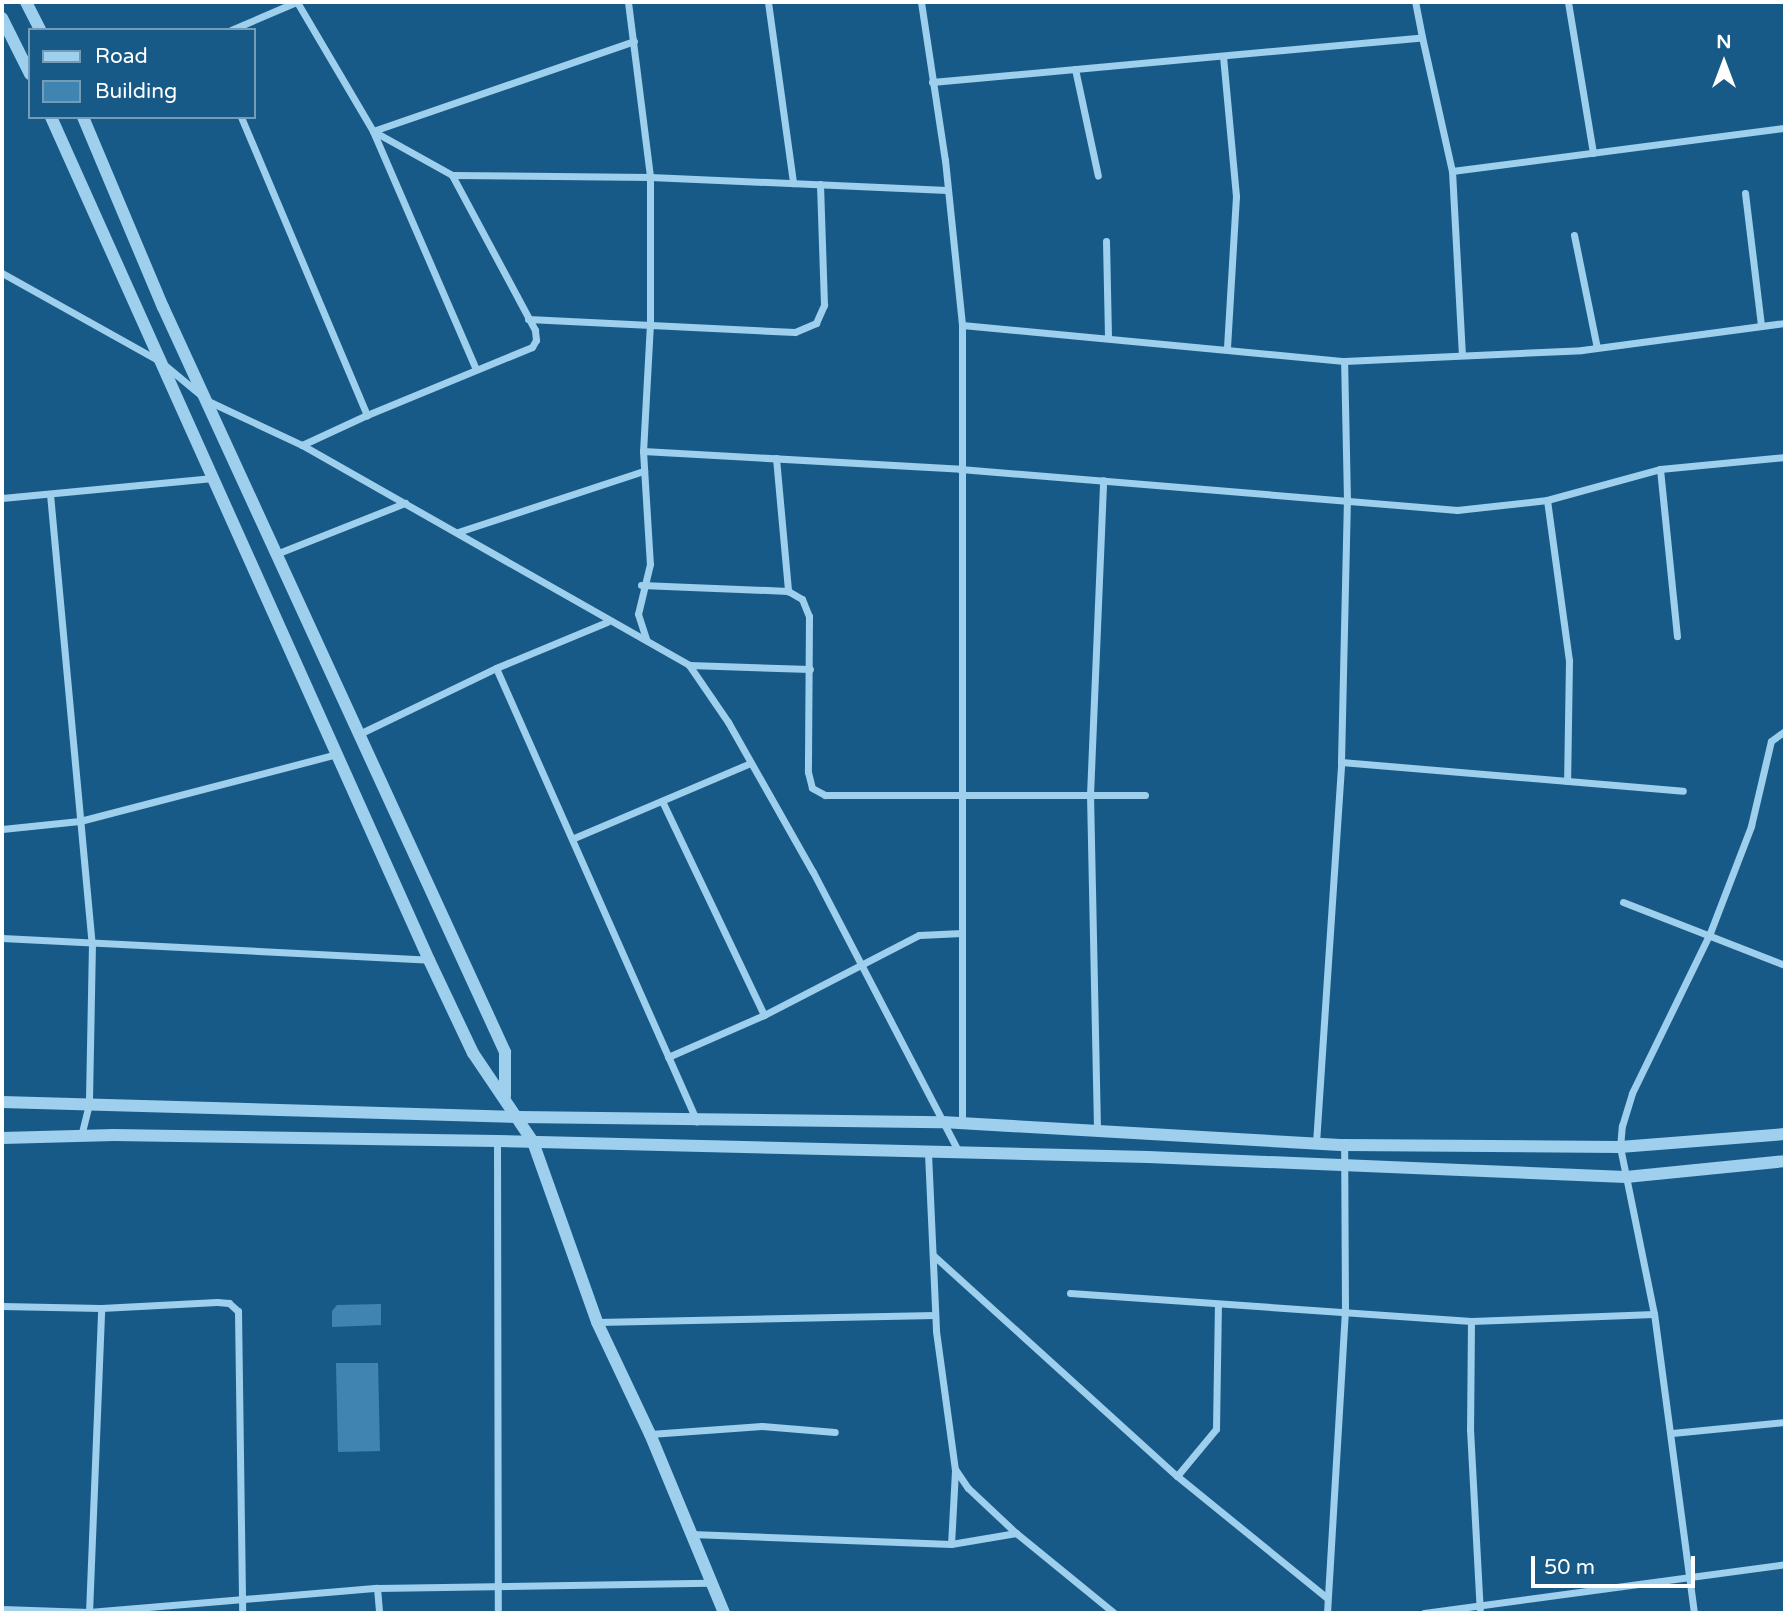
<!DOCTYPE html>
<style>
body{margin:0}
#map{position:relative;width:1787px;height:1615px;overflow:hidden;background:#185a87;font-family:"Varela Round",sans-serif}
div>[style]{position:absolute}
.building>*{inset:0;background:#4085b1}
.minor>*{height:7px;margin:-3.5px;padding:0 3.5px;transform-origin:3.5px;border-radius:3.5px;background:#9ecfed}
.tertiary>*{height:12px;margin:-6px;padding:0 6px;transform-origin:6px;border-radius:6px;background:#9ecfed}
span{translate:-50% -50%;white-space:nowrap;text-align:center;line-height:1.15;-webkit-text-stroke:5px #185a87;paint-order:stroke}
.frame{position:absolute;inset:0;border:4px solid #fff;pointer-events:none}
.legend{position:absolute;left:28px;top:28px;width:228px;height:91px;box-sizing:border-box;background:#185a87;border:2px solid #749cb7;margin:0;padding:9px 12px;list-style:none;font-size:21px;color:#fff}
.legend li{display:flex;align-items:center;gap:14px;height:35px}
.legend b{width:35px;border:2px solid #749cb7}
.north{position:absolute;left:1689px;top:28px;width:70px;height:70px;-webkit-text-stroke:5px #185a87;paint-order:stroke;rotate:0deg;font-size:19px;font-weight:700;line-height:28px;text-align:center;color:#fff}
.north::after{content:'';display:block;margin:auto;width:24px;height:32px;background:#fff;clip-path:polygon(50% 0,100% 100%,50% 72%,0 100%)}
.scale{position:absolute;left:1531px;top:1556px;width:164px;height:32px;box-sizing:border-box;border:4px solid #fff;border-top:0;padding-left:9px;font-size:21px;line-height:24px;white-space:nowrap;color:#fff;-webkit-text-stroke:5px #185a87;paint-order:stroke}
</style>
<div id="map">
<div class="building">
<div style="clip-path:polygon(381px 1304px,381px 1325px,332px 1327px,332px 1311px,337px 1305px)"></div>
<div style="clip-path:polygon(336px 1363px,378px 1363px,380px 1451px,338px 1452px)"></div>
</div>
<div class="minor">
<div style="left:297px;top:2px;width:150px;rotate:59.5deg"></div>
<div style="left:373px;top:131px;width:276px;rotate:-19deg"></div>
<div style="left:628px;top:2px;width:176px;rotate:82.8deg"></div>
<div style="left:650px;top:177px;width:146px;rotate:90deg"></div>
<div style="left:650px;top:323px;width:128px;rotate:93.1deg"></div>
<div style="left:643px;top:451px;width:113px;rotate:86.5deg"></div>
<div style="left:650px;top:564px;width:51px;rotate:103.5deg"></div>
<div style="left:638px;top:614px;width:26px;rotate:72deg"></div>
<div style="left:768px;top:2px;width:183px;rotate:82.1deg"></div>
<div style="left:921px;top:2px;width:160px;rotate:81.4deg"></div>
<div style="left:945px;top:160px;width:166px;rotate:84.1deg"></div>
<div style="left:962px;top:325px;width:798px;rotate:90deg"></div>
<div style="left:1568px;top:2px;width:153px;rotate:80.6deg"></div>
<div style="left:231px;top:30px;width:71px;rotate:-23.3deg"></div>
<div style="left:1422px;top:37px;width:137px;rotate:77.4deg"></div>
<div style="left:1452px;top:171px;width:336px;rotate:-7.4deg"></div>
<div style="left:1223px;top:56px;width:141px;rotate:84.7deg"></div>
<div style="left:1236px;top:196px;width:153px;rotate:93.4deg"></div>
<div style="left:1075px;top:69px;width:109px;rotate:77.9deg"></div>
<div style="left:932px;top:82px;width:492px;rotate:-5.2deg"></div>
<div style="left:1422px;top:37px;width:36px;rotate:-101deg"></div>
<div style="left:241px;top:117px;width:324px;rotate:67.1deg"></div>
<div style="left:367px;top:415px;width:178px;rotate:-22.4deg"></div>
<div style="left:532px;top:347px;width:8px;rotate:-60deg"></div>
<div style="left:536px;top:340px;width:10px;rotate:-96deg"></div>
<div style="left:535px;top:330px;width:176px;rotate:-118.2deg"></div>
<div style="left:1452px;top:171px;width:184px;rotate:86.9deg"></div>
<div style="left:1745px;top:193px;width:134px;rotate:83.1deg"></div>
<div style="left:1574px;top:235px;width:115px;rotate:78.5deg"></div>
<div style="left:1106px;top:241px;width:97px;rotate:88.8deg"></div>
<div style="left:2px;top:273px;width:182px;rotate:29.2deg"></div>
<div style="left:161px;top:362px;width:61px;rotate:39.7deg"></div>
<div style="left:208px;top:401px;width:104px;rotate:25.1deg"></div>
<div style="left:302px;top:445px;width:445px;rotate:29.6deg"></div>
<div style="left:689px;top:665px;width:69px;rotate:55.6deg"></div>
<div style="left:728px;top:722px;width:172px;rotate:60.5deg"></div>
<div style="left:813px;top:872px;width:316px;rotate:62.5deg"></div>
<div style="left:528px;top:319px;width:267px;rotate:2.8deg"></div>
<div style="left:795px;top:332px;width:23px;rotate:-23deg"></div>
<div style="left:816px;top:323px;width:20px;rotate:-66deg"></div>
<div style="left:824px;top:305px;width:121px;rotate:-91.9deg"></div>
<div style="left:962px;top:325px;width:384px;rotate:5.4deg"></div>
<div style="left:1344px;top:361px;width:238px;rotate:-2.6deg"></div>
<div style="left:1582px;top:350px;width:205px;rotate:-7.6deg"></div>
<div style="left:475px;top:367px;width:257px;rotate:-113.4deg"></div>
<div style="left:373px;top:131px;width:90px;rotate:29.1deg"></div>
<div style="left:452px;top:175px;width:198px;rotate:0.6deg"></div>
<div style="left:650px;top:177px;width:297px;rotate:2.5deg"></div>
<div style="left:302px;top:445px;width:72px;rotate:-24.8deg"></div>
<div style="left:643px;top:451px;width:318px;rotate:3.2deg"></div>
<div style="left:960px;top:469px;width:499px;rotate:4.7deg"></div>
<div style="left:1457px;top:510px;width:91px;rotate:-6.3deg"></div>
<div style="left:1547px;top:500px;width:117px;rotate:-15.3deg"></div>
<div style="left:1660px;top:469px;width:126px;rotate:-5.5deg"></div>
<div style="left:776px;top:458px;width:134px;rotate:84.8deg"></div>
<div style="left:1660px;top:469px;width:168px;rotate:84.2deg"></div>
<div style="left:50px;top:494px;width:451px;rotate:84.7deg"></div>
<div style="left:92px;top:943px;width:161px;rotate:91.1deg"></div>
<div style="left:89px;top:1104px;width:33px;rotate:104deg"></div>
<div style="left:2px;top:498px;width:212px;rotate:-5.4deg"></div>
<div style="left:1547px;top:500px;width:162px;rotate:82.2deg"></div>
<div style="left:1569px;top:660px;width:121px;rotate:90.9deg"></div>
<div style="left:458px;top:532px;width:196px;rotate:-18.2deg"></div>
<div style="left:276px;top:554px;width:139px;rotate:-21.6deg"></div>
<div style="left:641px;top:585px;width:147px;rotate:2.3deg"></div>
<div style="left:788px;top:591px;width:16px;rotate:30deg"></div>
<div style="left:802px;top:599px;width:18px;rotate:68deg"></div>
<div style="left:809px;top:616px;width:156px;rotate:90.4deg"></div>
<div style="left:808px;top:772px;width:16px;rotate:76deg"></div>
<div style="left:812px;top:788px;width:15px;rotate:28deg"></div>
<div style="left:825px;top:795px;width:320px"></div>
<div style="left:689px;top:665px;width:121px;rotate:1.9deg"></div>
<div style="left:496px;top:668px;width:496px;rotate:66.1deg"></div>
<div style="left:357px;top:735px;width:154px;rotate:-25.7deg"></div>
<div style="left:496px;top:668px;width:120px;rotate:-22.5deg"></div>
<div style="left:1341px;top:762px;width:343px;rotate:4.8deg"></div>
<div style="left:662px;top:801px;width:237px;rotate:64.5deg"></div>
<div style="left:2px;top:829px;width:78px;rotate:-5.9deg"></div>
<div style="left:80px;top:821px;width:267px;rotate:-14.6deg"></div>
<div style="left:574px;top:838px;width:189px;rotate:-23deg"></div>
<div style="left:1623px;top:902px;width:174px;rotate:21.3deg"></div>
<div style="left:2px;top:938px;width:428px;rotate:2.9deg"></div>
<div style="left:668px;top:1057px;width:105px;rotate:-23.6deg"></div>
<div style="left:764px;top:1015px;width:174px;rotate:-27.3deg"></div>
<div style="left:919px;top:935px;width:43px;rotate:-2.7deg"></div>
<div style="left:1097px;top:1128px;width:333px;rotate:-91.2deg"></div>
<div style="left:1090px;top:795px;width:315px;rotate:-87.6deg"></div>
<div style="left:497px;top:1141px;width:472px;rotate:89.9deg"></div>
<div style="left:1316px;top:1143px;width:382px;rotate:-86.2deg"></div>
<div style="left:1341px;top:762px;width:262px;rotate:-88.7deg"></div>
<div style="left:1347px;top:500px;width:139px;rotate:-91.2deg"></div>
<div style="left:928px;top:1153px;width:178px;rotate:87.4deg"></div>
<div style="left:936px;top:1331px;width:139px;rotate:82.2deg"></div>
<div style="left:955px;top:1469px;width:23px;rotate:56deg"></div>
<div style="left:968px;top:1488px;width:66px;rotate:43.2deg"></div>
<div style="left:1016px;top:1533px;width:127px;rotate:39.2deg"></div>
<div style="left:933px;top:1255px;width:329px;rotate:42.2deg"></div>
<div style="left:1177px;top:1476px;width:193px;rotate:39.1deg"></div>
<div style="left:1070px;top:1293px;width:402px;rotate:4deg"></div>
<div style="left:1471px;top:1321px;width:108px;rotate:90.5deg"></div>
<div style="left:1470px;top:1429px;width:184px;rotate:86.9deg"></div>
<div style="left:2px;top:1306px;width:99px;rotate:1.2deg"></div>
<div style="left:101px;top:1308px;width:116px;rotate:-3deg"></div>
<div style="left:217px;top:1302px;width:12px;rotate:5deg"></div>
<div style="left:229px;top:1303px;width:12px;rotate:42deg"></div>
<div style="left:238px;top:1311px;width:302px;rotate:89.2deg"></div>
<div style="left:1471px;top:1321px;width:183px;rotate:-2.2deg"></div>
<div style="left:597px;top:1322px;width:338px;rotate:-1.2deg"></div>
<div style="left:1672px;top:1433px;width:114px;rotate:-5.6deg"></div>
<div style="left:650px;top:1434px;width:112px;rotate:-4.1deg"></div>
<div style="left:762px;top:1426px;width:73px;rotate:4.7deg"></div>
<div style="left:955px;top:1471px;width:73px;rotate:93.1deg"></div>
<div style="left:951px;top:1544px;width:66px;rotate:-9.6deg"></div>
<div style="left:1177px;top:1476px;width:61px;rotate:-50.3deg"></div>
<div style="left:1216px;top:1429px;width:125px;rotate:-89.1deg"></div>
<div style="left:691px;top:1534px;width:260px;rotate:2.2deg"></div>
<div style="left:377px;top:1588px;width:25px;rotate:85deg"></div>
<div style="left:2px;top:1609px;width:87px;rotate:2deg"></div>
<div style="left:89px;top:1612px;width:289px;rotate:-4.8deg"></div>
<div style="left:377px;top:1588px;width:332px;rotate:-0.9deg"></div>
<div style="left:89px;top:1613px;width:305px;rotate:-87.7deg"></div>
<div style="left:1327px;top:1613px;width:303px;rotate:-86.6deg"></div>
<div style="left:1345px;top:1311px;width:166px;rotate:-90.3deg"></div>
<div style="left:1424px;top:1613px;width:364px;rotate:-7.7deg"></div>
<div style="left:1694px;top:1613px;width:302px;rotate:-97.6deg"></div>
<div style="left:1654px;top:1314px;width:170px;rotate:-101.5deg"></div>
<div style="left:1620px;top:1147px;width:21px;rotate:-85deg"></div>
<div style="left:1622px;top:1126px;width:34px;rotate:-73deg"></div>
<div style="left:1632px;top:1093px;width:178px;rotate:-64deg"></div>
<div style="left:1710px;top:933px;width:115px;rotate:-69deg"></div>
<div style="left:1751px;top:826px;width:87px;rotate:-76.8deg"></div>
<div style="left:1771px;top:741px;width:17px;rotate:-36deg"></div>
</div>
<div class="tertiary">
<div style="left:26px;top:2px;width:31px;rotate:63deg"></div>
<div style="left:2px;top:18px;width:63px;rotate:63.4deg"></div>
<div style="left:51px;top:117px;width:924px;rotate:65.85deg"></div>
<div style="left:429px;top:960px;width:103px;rotate:64.7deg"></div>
<div style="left:473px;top:1053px;width:107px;rotate:56deg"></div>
<div style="left:533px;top:1142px;width:191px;rotate:70.4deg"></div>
<div style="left:597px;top:1322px;width:124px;rotate:64.7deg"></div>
<div style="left:650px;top:1434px;width:194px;rotate:67.5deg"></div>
<div style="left:83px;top:117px;width:206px;rotate:67.2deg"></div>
<div style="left:163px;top:307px;width:820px;rotate:65.34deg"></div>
<div style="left:505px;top:1052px;width:44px;rotate:90deg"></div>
<div style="left:2px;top:1102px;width:517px;rotate:1.66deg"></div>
<div style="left:519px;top:1117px;width:423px;rotate:0.7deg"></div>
<div style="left:942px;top:1122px;width:403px;rotate:3.3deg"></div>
<div style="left:1344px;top:1145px;width:276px;rotate:0.4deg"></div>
<div style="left:1620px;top:1147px;width:166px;rotate:-4.5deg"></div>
<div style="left:2px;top:1138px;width:112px;rotate:-1.5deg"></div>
<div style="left:114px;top:1135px;width:383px;rotate:0.9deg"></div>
<div style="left:497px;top:1141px;width:651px;rotate:1.41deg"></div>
<div style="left:1148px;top:1157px;width:478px;rotate:2.4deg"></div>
<div style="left:1626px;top:1177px;width:160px;rotate:-5.7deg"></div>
</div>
<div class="frame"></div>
<ul class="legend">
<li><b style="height:9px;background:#9ecfed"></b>Road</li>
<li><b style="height:19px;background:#4085b1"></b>Building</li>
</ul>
<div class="north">N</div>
<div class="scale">50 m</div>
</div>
